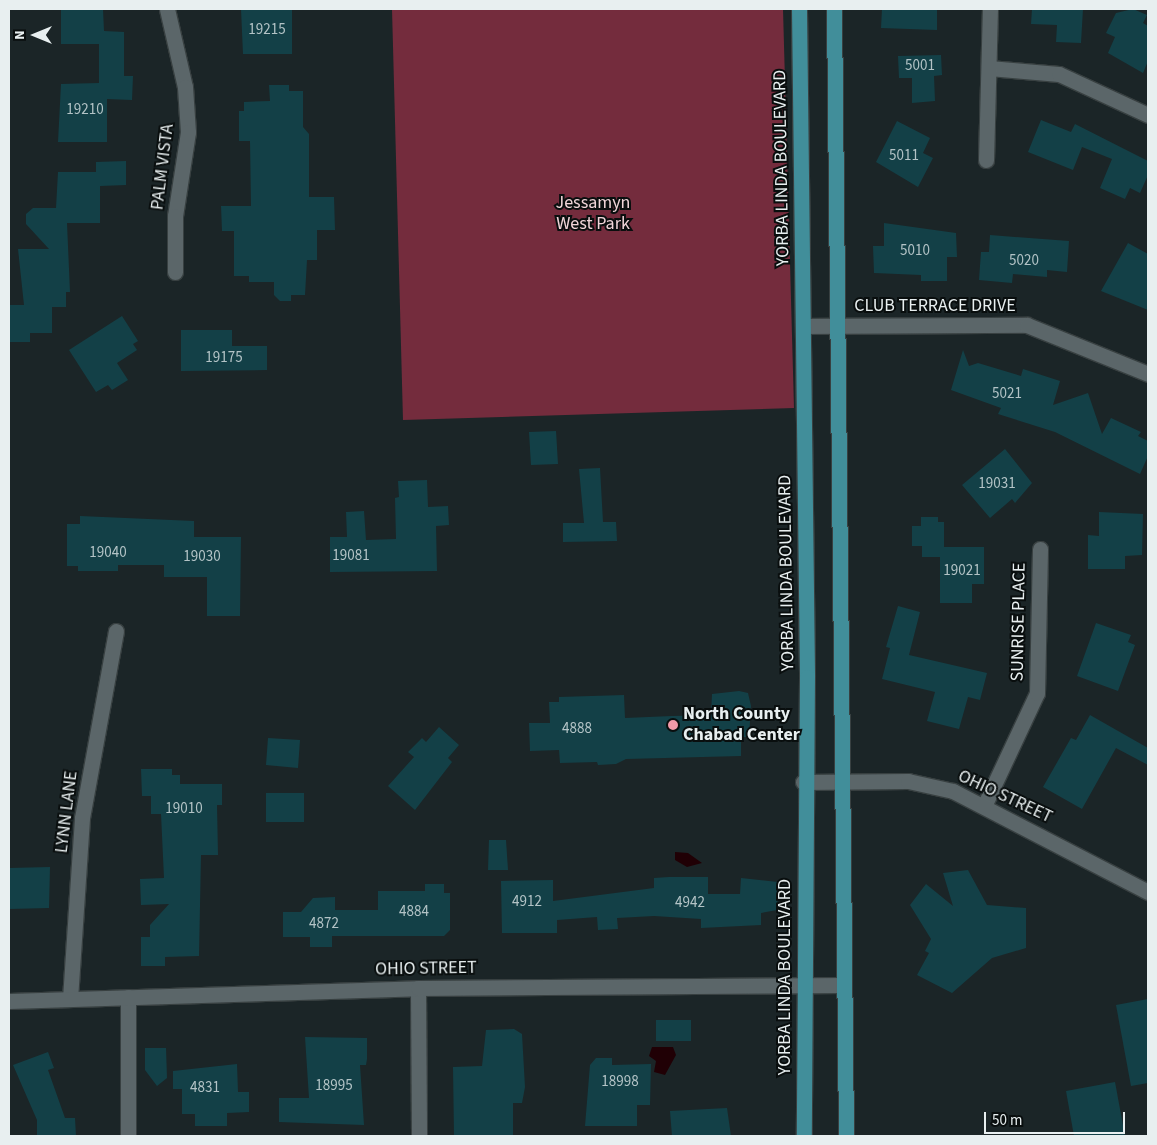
<!DOCTYPE html>
<style>
body{margin:0}
#map{position:relative;width:1157px;height:1145px;overflow:hidden;background:#1b2527;font-family:"Source Sans 3",sans-serif}
div>[style]{position:absolute}
.green>*{inset:0;background:#742c3d}
.water>*{inset:0;background:#200005}
.building>*{inset:0;background:#134047}
.roads{filter:drop-shadow(1px 0 #384041) drop-shadow(-1px 0 #384041) drop-shadow(0 1px #384041) drop-shadow(0 -1px #384041)}
.minor>*{height:15px;margin:-7.5px;padding:0 7.5px;transform-origin:7.5px;border-radius:7.5px;background:#5b6669}
.tertiary>*{height:15px;margin:-7.5px;padding:0 7.5px;transform-origin:7.5px;border-radius:7.5px;background:#5b6669}
.primary>*{height:15px;margin:-7.5px;padding:0 7.5px;transform-origin:7.5px;border-radius:7.5px;background:#418e9a}
.dots>*{width:14px;height:14px;translate:-50% -50%;box-sizing:border-box;border:2px solid #090e0e;border-radius:50%}
span{translate:-50% -50%;white-space:nowrap;text-align:center;line-height:1.15;-webkit-text-stroke:4px #090e0e;paint-order:stroke}
.number-label{font-size:15px;color:#b3c3c6}
.number-label span{-webkit-text-stroke-width:0}
.street-label{font-size:18px;color:#e8eff0}
.park-label{font-size:18px;color:#f1d5d9}
.poi-label{font-size:18px;color:#e8eff0;font-weight:700}
.left{translate:0 -50%;text-align:left}
.frame{position:absolute;inset:0;border:10px solid #e8eff0;pointer-events:none}
.north{position:absolute;left:10px;top:10px;width:50px;height:50px;-webkit-text-stroke:4px #090e0e;paint-order:stroke;rotate:270deg;font-size:14px;font-weight:700;line-height:20px;text-align:center;color:#e8eff0}
.north::after{content:'';display:block;margin:auto;width:18px;height:22px;background:#e8eff0;clip-path:polygon(50% 0,100% 100%,50% 72%,0 100%)}
.scale{position:absolute;left:984px;top:1112px;width:141px;height:22px;box-sizing:border-box;border:2px solid #e8eff0;border-top:0;padding-left:6px;font-size:15px;line-height:18px;white-space:nowrap;color:#e8eff0;-webkit-text-stroke:4px #090e0e;paint-order:stroke}
</style>
<div id="map">
<div class="green">
<div style="clip-path:polygon(392px 9px,783px 9px,794px 408px,403px 420px)"></div>
</div>
<div class="water">
<div style="clip-path:polygon(675px 852px,688px 853px,702px 863px,687px 867px,675px 860px)"></div>
<div style="clip-path:polygon(652px 1047px,673px 1047px,676px 1055px,665px 1075px,654px 1072px,656px 1061px,649px 1056px)"></div>
</div>
<div class="building">
<div style="clip-path:polygon(61px 9px,103px 9px,104px 31px,124px 32px,124px 76px,133px 76px,132px 100px,107px 99px,107px 142px,58px 142px,61px 84px,99px 83px,99px 44px,61px 44px)"></div>
<div style="clip-path:polygon(241px 9px,292px 9px,292px 54px,243px 54px)"></div>
<div style="clip-path:polygon(882px 9px,937px 9px,937px 30px,881px 28px)"></div>
<div style="clip-path:polygon(1032px 9px,1083px 9px,1081px 43px,1056px 42px,1057px 25px,1031px 24px)"></div>
<div style="clip-path:polygon(1133px 9px,1147px 15px,1143px 23px,1148px 26px,1148px 61px,1143px 73px,1108px 53px,1115px 37px,1106px 33px,1116px 13px)"></div>
<div style="clip-path:polygon(941px 55px,942px 75px,934px 76px,935px 101px,912px 103px,912px 78px,899px 78px,898px 56px)"></div>
<div style="clip-path:polygon(269px 85px,289px 85px,289px 91px,303px 91px,303px 127px,309px 134px,309px 197px,334px 197px,335px 230px,317px 230px,317px 260px,307px 260px,305px 295px,291px 295px,291px 301px,280px 301px,274px 295px,274px 282px,249px 282px,249px 276px,234px 276px,234px 231px,222px 231px,221px 206px,251px 206px,250px 141px,239px 141px,239px 111px,244px 111px,244px 102px,270px 101px)"></div>
<div style="clip-path:polygon(1041px 120px,1071px 132px,1075px 124px,1148px 161px,1148px 175px,1140px 193px,1130px 188px,1125px 199px,1100px 188px,1112px 159px,1082px 147px,1073px 170px,1028px 152px)"></div>
<div style="clip-path:polygon(897px 121px,930px 138px,923px 153px,933px 158px,918px 187px,876px 162px)"></div>
<div style="clip-path:polygon(126px 161px,126px 185px,100px 186px,100px 223px,67px 223px,70px 292px,66px 292px,66px 307px,52px 307px,52px 333px,30px 333px,30px 342px,9px 342px,9px 305px,24px 305px,18px 249px,49px 249px,26px 224px,26px 214px,33px 208px,56px 208px,58px 172px,96px 172px,96px 162px)"></div>
<div style="clip-path:polygon(884px 223px,956px 233px,957px 257px,947px 257px,947px 281px,921px 281px,921px 275px,874px 273px,873px 246px,884px 246px)"></div>
<div style="clip-path:polygon(990px 235px,1069px 241px,1067px 272px,1047px 270px,1047px 277px,1013px 274px,1012px 283px,979px 280px,981px 252px,989px 252px)"></div>
<div style="clip-path:polygon(1128px 243px,1148px 254px,1148px 310px,1101px 291px)"></div>
<div style="clip-path:polygon(122px 316px,138px 341px,133px 344px,137px 350px,117px 363px,128px 380px,112px 390px,108px 385px,96px 392px,69px 350px)"></div>
<div style="clip-path:polygon(181px 330px,232px 330px,232px 346px,267px 346px,267px 370px,181px 371px)"></div>
<div style="clip-path:polygon(963px 350px,969px 366px,978px 363px,1021px 376px,1023px 369px,1060px 381px,1053px 405px,1088px 393px,1102px 434px,1111px 418px,1141px 432px,1138px 436px,1148px 441px,1148px 456px,1140px 474px,1055px 432px,998px 414px,1001px 408px,951px 390px)"></div>
<div style="clip-path:polygon(556px 431px,558px 464px,531px 465px,529px 432px)"></div>
<div style="clip-path:polygon(1005px 449px,1032px 483px,1015px 503px,1012px 499px,990px 518px,962px 485px)"></div>
<div style="clip-path:polygon(600px 468px,603px 522px,616px 522px,617px 541px,563px 542px,563px 523px,584px 523px,579px 469px)"></div>
<div style="clip-path:polygon(427px 480px,428px 507px,448px 506px,449px 525px,436px 526px,437px 571px,330px 572px,330px 537px,347px 537px,346px 512px,364px 511px,366px 540px,396px 539px,395px 498px,399px 497px,398px 481px)"></div>
<div style="clip-path:polygon(1099px 512px,1143px 514px,1142px 555px,1125px 556px,1125px 569px,1088px 569px,1088px 535px,1099px 536px)"></div>
<div style="clip-path:polygon(80px 516px,194px 521px,194px 537px,241px 537px,240px 616px,207px 616px,207px 577px,164px 577px,164px 565px,118px 565px,118px 571px,78px 571px,78px 566px,67px 566px,67px 524px,80px 524px)"></div>
<div style="clip-path:polygon(921px 517px,938px 517px,938px 522px,944px 522px,944px 547px,984px 547px,984px 584px,972px 584px,972px 603px,940px 603px,940px 557px,922px 557px,922px 546px,912px 546px,912px 526px,921px 526px)"></div>
<div style="clip-path:polygon(898px 606px,920px 612px,909px 655px,987px 673px,980px 700px,968px 697px,959px 729px,927px 721px,935px 692px,882px 679px,890px 648px,886px 647px)"></div>
<div style="clip-path:polygon(1096px 623px,1131px 635px,1128px 642px,1135px 645px,1118px 691px,1077px 676px)"></div>
<div style="clip-path:polygon(739px 691px,748px 693px,751px 706px,749px 737px,741px 737px,741px 756px,626px 759px,616px 764px,598px 765px,597px 762px,560px 763px,559px 750px,530px 751px,529px 723px,550px 723px,549px 702px,559px 702px,559px 697px,624px 695px,625px 718px,672px 716px,711px 715px,712px 694px)"></div>
<div style="clip-path:polygon(1090px 715px,1148px 748px,1148px 765px,1116px 748px,1082px 809px,1043px 787px,1071px 738px,1076px 740px)"></div>
<div style="clip-path:polygon(439px 727px,459px 745px,448px 758px,452px 762px,415px 810px,388px 786px,414px 757px,408px 752px,422px 738px,426px 742px)"></div>
<div style="clip-path:polygon(268px 738px,300px 740px,298px 768px,266px 765px)"></div>
<div style="clip-path:polygon(141px 769px,172px 769px,172px 775px,180px 775px,180px 784px,222px 784px,222px 805px,217px 805px,218px 855px,201px 855px,199px 956px,165px 957px,165px 966px,141px 966px,141px 937px,150px 937px,150px 925px,169px 904px,141px 905px,140px 879px,164px 878px,161px 814px,151px 814px,151px 796px,142px 796px)"></div>
<div style="clip-path:polygon(266px 793px,304px 793px,304px 822px,266px 822px)"></div>
<div style="clip-path:polygon(489px 840px,506px 840px,508px 870px,488px 870px)"></div>
<div style="clip-path:polygon(50px 867px,49px 908px,9px 909px,9px 868px)"></div>
<div style="clip-path:polygon(968px 870px,987px 905px,1026px 908px,1026px 948px,992px 958px,952px 993px,917px 975px,929px 953px,925px 951px,931px 939px,910px 905px,926px 884px,953px 906px,943px 873px)"></div>
<div style="clip-path:polygon(669px 877px,708px 877px,708px 894px,740px 894px,741px 878px,778px 882px,777px 910px,761px 913px,761px 925px,701px 928px,701px 919px,654px 916px,617px 918px,618px 929px,598px 930px,597px 917px,557px 920px,557px 933px,502px 933px,501px 881px,553px 880px,553px 901px,654px 888px,654px 878px)"></div>
<div style="clip-path:polygon(425px 884px,444px 884px,444px 893px,450px 893px,450px 930px,444px 936px,332px 936px,332px 947px,310px 947px,310px 937px,283px 937px,283px 912px,301px 912px,313px 898px,335px 897px,335px 910px,378px 910px,378px 891px,425px 891px)"></div>
<div style="clip-path:polygon(1148px 999px,1148px 1083px,1131px 1086px,1116px 1005px)"></div>
<div style="clip-path:polygon(656px 1020px,691px 1020px,691px 1041px,656px 1041px)"></div>
<div style="clip-path:polygon(514px 1029px,522px 1034px,525px 1087px,522px 1103px,513px 1103px,513px 1136px,454px 1136px,453px 1067px,482px 1066px,486px 1030px)"></div>
<div style="clip-path:polygon(305px 1037px,367px 1038px,367px 1059px,366px 1065px,360px 1065px,364px 1125px,279px 1122px,279px 1098px,309px 1098px)"></div>
<div style="clip-path:polygon(145px 1048px,166px 1048px,167px 1078px,157px 1086px,145px 1070px)"></div>
<div style="clip-path:polygon(48px 1052px,54px 1068px,48px 1070px,65px 1118px,75px 1118px,76px 1136px,37px 1136px,37px 1120px,13px 1065px)"></div>
<div style="clip-path:polygon(596px 1058px,612px 1058px,612px 1065px,651px 1064px,650px 1105px,637px 1105px,637px 1126px,585px 1126px,590px 1065px)"></div>
<div style="clip-path:polygon(237px 1064px,238px 1092px,249px 1092px,249px 1112px,227px 1113px,227px 1126px,195px 1126px,195px 1114px,182px 1114px,182px 1089px,173px 1089px,173px 1071px)"></div>
<div style="clip-path:polygon(1115px 1082px,1125px 1136px,1074px 1136px,1066px 1091px)"></div>
<div style="clip-path:polygon(727px 1108px,731px 1136px,672px 1136px,670px 1111px)"></div>
</div>
<div class="roads">
<div class="minor">
<div style="left:167px;top:9px;width:80px;rotate:77deg"></div>
<div style="left:185px;top:87px;width:45px;rotate:86.2deg"></div>
<div style="left:188px;top:132px;width:85px;rotate:98.8deg"></div>
<div style="left:175px;top:216px;width:56px;rotate:90deg"></div>
<div style="left:989px;top:68px;width:70px;rotate:4.9deg"></div>
<div style="left:1059px;top:74px;width:98px;rotate:24.7deg"></div>
<div style="left:986px;top:160px;width:151px;rotate:-88.5deg"></div>
<div style="left:803px;top:326px;width:224px;rotate:-0.3deg"></div>
<div style="left:1027px;top:325px;width:131px;rotate:22deg"></div>
<div style="left:985px;top:804px;width:123px;rotate:-64.9deg"></div>
<div style="left:1037px;top:693px;width:144px;rotate:-88.8deg"></div>
<div style="left:418px;top:988px;width:148px;rotate:89.6deg"></div>
<div style="left:128px;top:997px;width:139px;rotate:90deg"></div>
<div style="left:70px;top:999px;width:181px;rotate:-86.2deg"></div>
<div style="left:82px;top:818px;width:190px;rotate:-79.7deg"></div>
<div style="left:9px;top:1001px;width:409px;rotate:-1.8deg"></div>
<div style="left:418px;top:988px;width:426px;rotate:-0.4deg"></div>
</div>
<div class="tertiary">
<div style="left:803px;top:782px;width:105px;rotate:-0.5deg"></div>
<div style="left:908px;top:781px;width:46px;rotate:12.5deg"></div>
<div style="left:953px;top:791px;width:220px;rotate:27.4deg"></div>
</div>
<div class="primary">
<div style="left:799px;top:9px;width:668px;rotate:89.31deg"></div>
<div style="left:807px;top:677px;width:459px;rotate:90.4deg"></div>
<div style="left:834px;top:9px;width:1127px;rotate:89.39deg"></div>
</div>
</div>
<div class="dots">
<div style="left:673px;top:725px;background:#f39aa9"></div>
</div>
<div class="number-label">
<span style="left:267px;top:30px">19215</span>
<span style="left:920px;top:66px">5001</span>
<span style="left:85px;top:110px">19210</span>
<span style="left:904px;top:156px">5011</span>
<span style="left:915px;top:251px">5010</span>
<span style="left:1024px;top:261px">5020</span>
<span style="left:224px;top:358px">19175</span>
<span style="left:1007px;top:394px">5021</span>
<span style="left:997px;top:484px">19031</span>
<span style="left:108px;top:553px">19040</span>
<span style="left:351px;top:556px">19081</span>
<span style="left:202px;top:557px">19030</span>
<span style="left:962px;top:571px">19021</span>
<span style="left:577px;top:729px">4888</span>
<span style="left:184px;top:809px">19010</span>
<span style="left:527px;top:902px">4912</span>
<span style="left:690px;top:903px">4942</span>
<span style="left:414px;top:912px">4884</span>
<span style="left:324px;top:924px">4872</span>
<span style="left:620px;top:1082px">18998</span>
<span style="left:334px;top:1086px">18995</span>
<span style="left:205px;top:1088px">4831</span>
</div>
<div class="street-label">
<span style="left:163px;top:167px;rotate:-83deg">PALM VISTA</span>
<span style="left:782px;top:168px;rotate:-91deg">YORBA LINDA BOULEVARD</span>
<span style="left:935px;top:306px">CLUB TERRACE DRIVE</span>
<span style="left:787px;top:573px;rotate:-91deg">YORBA LINDA BOULEVARD</span>
<span style="left:1019px;top:622px;rotate:-89deg">SUNRISE PLACE</span>
<span style="left:1005px;top:797px;rotate:25deg">OHIO STREET</span>
<span style="left:67px;top:812px;rotate:-83deg">LYNN LANE</span>
<span style="left:426px;top:969px;rotate:-1deg">OHIO STREET</span>
<span style="left:785px;top:977px;rotate:-90deg">YORBA LINDA BOULEVARD</span>
</div>
<div class="park-label">
<span style="left:593px;top:214px">Jessamyn<br>West Park</span>
</div>
<div class="poi-label">
<span class="left" style="left:683px;top:725px">North County<br>Chabad Center</span>
</div>
<div class="frame"></div>
<div class="north">N</div>
<div class="scale">50 m</div>
</div>
